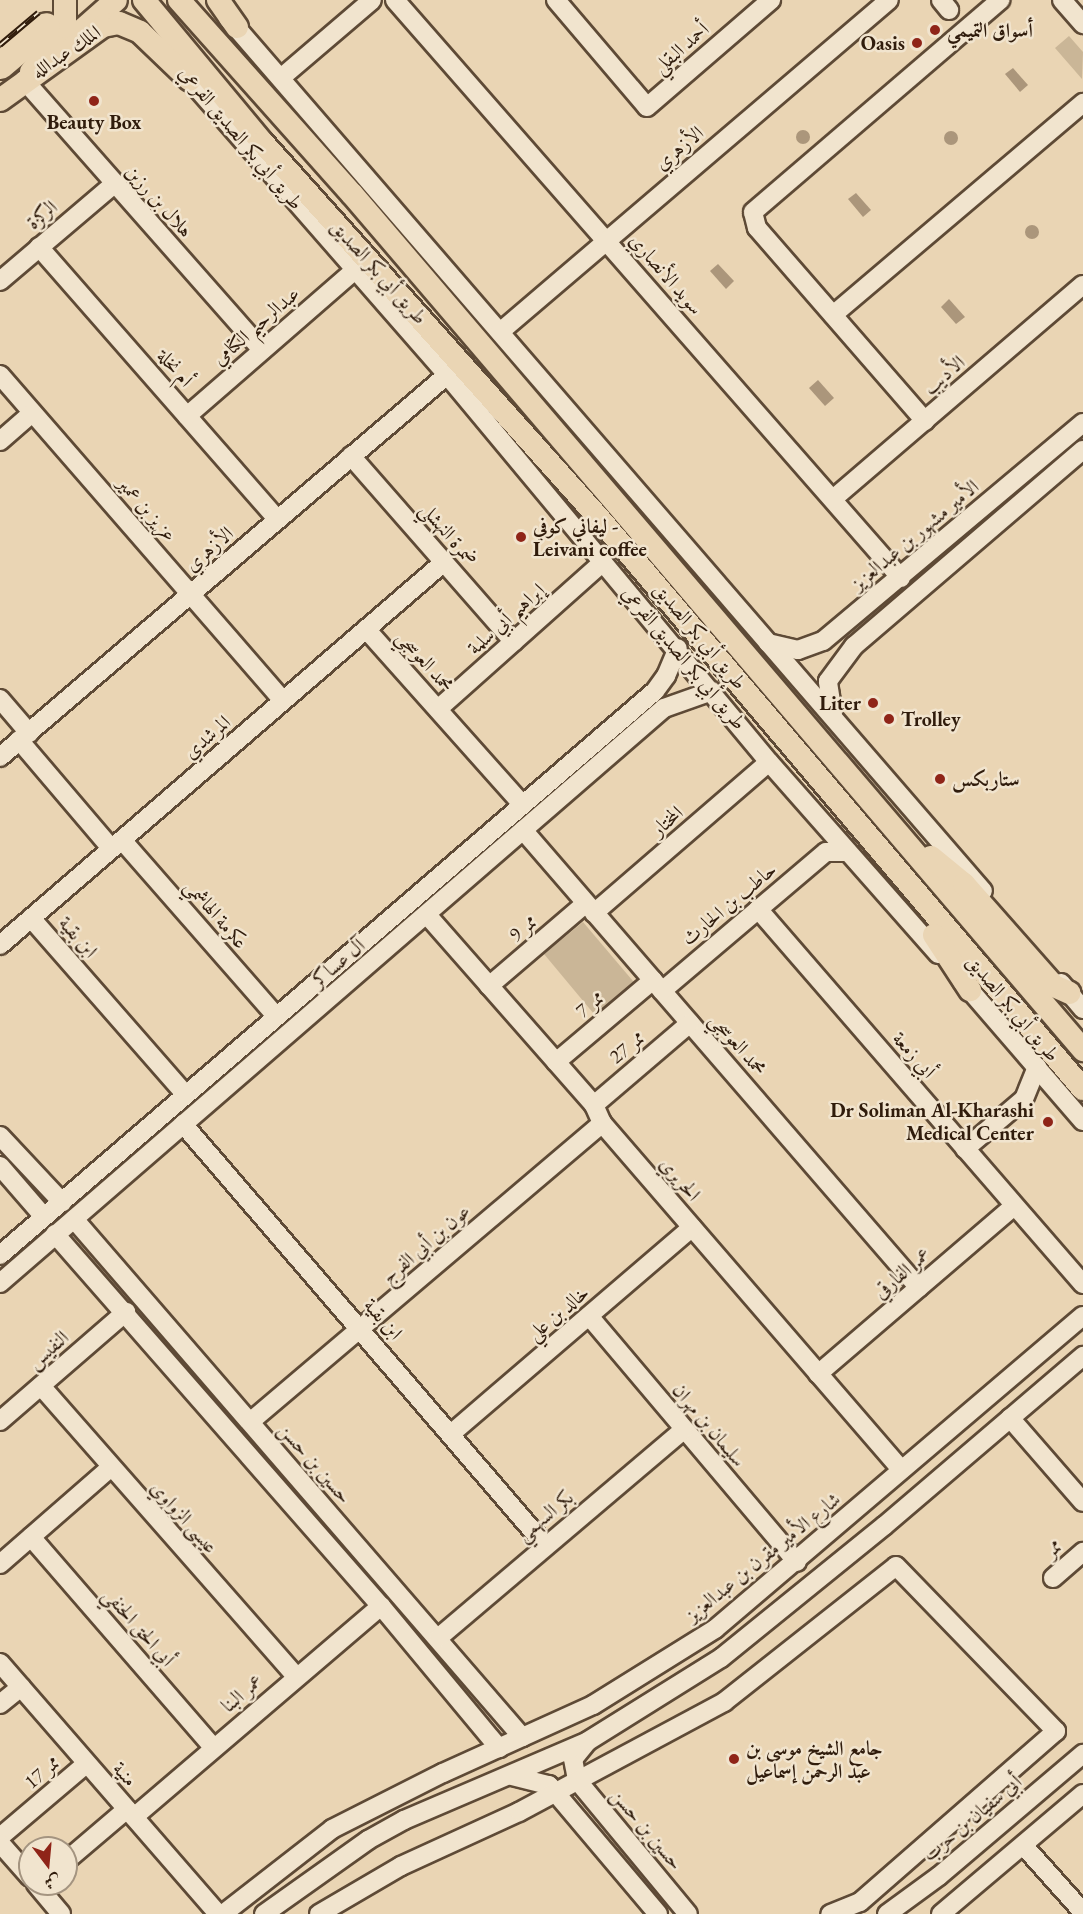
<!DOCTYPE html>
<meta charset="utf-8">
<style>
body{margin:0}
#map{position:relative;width:1083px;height:1914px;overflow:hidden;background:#ead5b4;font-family:"EB Garamond",Amiri,serif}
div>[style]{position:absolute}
.green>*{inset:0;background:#cab697}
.water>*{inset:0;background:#ab967b}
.round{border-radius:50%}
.roads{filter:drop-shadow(2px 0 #5e4a36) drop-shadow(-2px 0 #5e4a36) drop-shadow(0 2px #5e4a36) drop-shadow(0 -2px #5e4a36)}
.minor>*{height:18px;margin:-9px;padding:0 9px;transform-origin:9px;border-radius:9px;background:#f1e4ce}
.major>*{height:22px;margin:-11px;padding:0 11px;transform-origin:11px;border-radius:11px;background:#ead5b4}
.highway>*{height:27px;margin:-13.5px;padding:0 13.5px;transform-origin:13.5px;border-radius:13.5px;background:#ead5b4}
.rail>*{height:6px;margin-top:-3px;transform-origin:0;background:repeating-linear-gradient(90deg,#f1e4ce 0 11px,#301c0c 0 22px);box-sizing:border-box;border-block:2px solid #301c0c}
.dots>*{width:16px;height:16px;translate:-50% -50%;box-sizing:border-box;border:3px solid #f1e4ce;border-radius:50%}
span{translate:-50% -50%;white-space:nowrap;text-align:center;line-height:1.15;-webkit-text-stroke:5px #f1e4ce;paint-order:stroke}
.poi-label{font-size:20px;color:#301c0c;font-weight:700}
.left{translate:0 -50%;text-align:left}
.right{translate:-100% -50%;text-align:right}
.street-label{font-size:20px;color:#301c0c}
.north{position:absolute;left:18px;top:1836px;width:60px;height:60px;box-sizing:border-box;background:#f1e4ce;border:2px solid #a49480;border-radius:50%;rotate:164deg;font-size:16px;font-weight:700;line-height:24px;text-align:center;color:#301c0c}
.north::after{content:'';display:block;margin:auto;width:21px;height:27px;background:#8f2418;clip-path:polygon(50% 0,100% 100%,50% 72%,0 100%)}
</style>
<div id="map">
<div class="green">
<div style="clip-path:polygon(1069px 36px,1083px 52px,1082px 79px,1055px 48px)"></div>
<div style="clip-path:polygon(583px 922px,638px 987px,599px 1020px,544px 954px)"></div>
</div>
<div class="water">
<div style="clip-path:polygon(1013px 68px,1028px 85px,1020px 92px,1005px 74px)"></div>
<div class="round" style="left:796px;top:130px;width:14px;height:14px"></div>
<div class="round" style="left:944px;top:131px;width:14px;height:14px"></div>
<div style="clip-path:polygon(856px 193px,871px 210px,863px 217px,848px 199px)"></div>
<div class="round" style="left:1025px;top:225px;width:14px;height:14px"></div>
<div style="clip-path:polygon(718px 264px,734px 281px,726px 289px,710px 271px)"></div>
<div style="clip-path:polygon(949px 299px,965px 317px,956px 324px,941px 307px)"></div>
<div style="clip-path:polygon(818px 380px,834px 398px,825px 406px,809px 388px)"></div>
</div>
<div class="roads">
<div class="minor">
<div style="left:395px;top:0;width:768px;rotate:48.8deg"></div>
<div style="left:556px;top:0;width:140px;rotate:49.6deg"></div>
<div style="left:647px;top:107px;width:164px;rotate:-40.8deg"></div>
<div style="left:941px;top:0;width:13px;rotate:51deg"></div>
<div style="left:1062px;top:0;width:32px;rotate:49deg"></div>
<div style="left:228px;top:18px;width:1154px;rotate:49.15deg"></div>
<div style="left:282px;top:77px;width:118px;rotate:-40.5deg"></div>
<div style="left:24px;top:80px;width:360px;rotate:48.6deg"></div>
<div style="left:190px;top:80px;width:391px;rotate:48.9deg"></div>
<div style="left:447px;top:375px;width:503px;rotate:50.24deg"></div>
<div style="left:769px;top:762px;width:256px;rotate:48.6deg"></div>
<div style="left:39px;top:247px;width:361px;rotate:48.8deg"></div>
<div style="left:0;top:281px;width:150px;rotate:-40.4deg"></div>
<div style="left:833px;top:315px;width:328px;rotate:-40.3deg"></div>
<div style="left:500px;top:332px;width:511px;rotate:-40.48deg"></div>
<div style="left:0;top:375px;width:431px;rotate:49deg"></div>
<div style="left:187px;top:416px;width:221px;rotate:-41deg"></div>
<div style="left:925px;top:421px;width:256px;rotate:-131deg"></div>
<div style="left:757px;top:228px;width:16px;rotate:-104deg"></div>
<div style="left:753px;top:212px;width:326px;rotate:-40.6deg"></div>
<div style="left:0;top:441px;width:43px;rotate:-41.2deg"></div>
<div style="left:351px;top:456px;width:247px;rotate:48.8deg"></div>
<div style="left:833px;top:499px;width:329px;rotate:-40.6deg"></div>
<div style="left:366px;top:629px;width:234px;rotate:48.3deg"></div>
<div style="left:768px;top:643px;width:31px;rotate:13deg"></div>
<div style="left:798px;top:650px;width:27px;rotate:-20deg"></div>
<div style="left:823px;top:641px;width:339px;rotate:-40deg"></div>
<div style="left:0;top:699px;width:45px;rotate:49.5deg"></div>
<div style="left:438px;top:709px;width:221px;rotate:-41.7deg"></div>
<div style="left:833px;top:714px;width:33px;rotate:-99deg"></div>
<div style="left:828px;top:681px;width:44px;rotate:-53.4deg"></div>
<div style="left:854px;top:646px;width:301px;rotate:-40.6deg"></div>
<div style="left:19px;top:740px;width:140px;rotate:49.6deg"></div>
<div style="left:0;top:757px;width:588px;rotate:-40.52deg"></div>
<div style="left:523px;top:830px;width:605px;rotate:49.15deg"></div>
<div style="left:122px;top:840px;width:234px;rotate:48.8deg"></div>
<div style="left:758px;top:909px;width:496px;rotate:49.1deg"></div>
<div style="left:594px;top:913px;width:231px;rotate:-40.8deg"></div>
<div style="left:428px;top:916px;width:252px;rotate:48.7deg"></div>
<div style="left:594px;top:1105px;width:20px;rotate:66deg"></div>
<div style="left:602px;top:1123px;width:458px;rotate:49.2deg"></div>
<div style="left:31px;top:918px;width:234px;rotate:48.8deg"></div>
<div style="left:0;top:945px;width:586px;rotate:-40.78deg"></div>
<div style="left:962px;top:981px;width:185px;rotate:49.2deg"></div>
<div style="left:1061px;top:983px;width:34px;rotate:50deg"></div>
<div style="left:489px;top:986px;width:126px;rotate:-40.5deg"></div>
<div style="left:662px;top:991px;width:215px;rotate:-40.3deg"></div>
<div style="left:826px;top:852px;width:22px"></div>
<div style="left:556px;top:1062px;width:127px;rotate:-40.2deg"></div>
<div style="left:594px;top:1105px;width:126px;rotate:-40.5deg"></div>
<div style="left:183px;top:1124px;width:555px;rotate:49.31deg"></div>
<div style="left:0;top:1136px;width:91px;rotate:46.8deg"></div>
<div style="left:965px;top:1149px;width:77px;rotate:-40.3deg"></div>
<div style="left:1024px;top:1099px;width:35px;rotate:-68deg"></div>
<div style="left:0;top:1166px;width:67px;rotate:49.2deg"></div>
<div style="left:74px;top:1219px;width:685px;rotate:49.14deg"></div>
<div style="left:55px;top:1234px;width:495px;rotate:48.8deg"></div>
<div style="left:381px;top:1606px;width:185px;rotate:50.3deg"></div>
<div style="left:0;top:1255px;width:864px;rotate:-40.73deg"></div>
<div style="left:655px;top:691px;width:19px;rotate:-54deg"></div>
<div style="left:666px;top:676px;width:30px;rotate:-67deg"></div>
<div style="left:0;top:1283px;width:878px;rotate:-40.89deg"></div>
<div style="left:664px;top:708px;width:51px;rotate:-19.5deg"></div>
<div style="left:589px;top:1316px;width:322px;rotate:49.8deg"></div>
<div style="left:818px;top:1374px;width:258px;rotate:-40.6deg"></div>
<div style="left:41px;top:1386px;width:386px;rotate:48.7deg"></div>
<div style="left:1010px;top:1418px;width:111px;rotate:49deg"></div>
<div style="left:0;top:1421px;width:167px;rotate:-40.9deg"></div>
<div style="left:250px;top:1422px;width:462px;rotate:-40.3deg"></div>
<div style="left:452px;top:1433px;width:316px;rotate:-40.6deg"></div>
<div style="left:31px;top:1537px;width:278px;rotate:49.1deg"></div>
<div style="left:0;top:1564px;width:146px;rotate:-41.1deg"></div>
<div style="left:1053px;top:1578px;width:40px;rotate:-41deg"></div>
<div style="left:438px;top:1638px;width:321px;rotate:-40.3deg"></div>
<div style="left:0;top:1663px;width:332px;rotate:49deg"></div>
<div style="left:0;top:1704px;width:27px;rotate:-39deg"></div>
<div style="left:587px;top:1742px;width:22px;rotate:129deg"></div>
<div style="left:573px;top:1759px;width:21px;rotate:79deg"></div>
<div style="left:577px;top:1780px;width:174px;rotate:50.4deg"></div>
<div style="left:512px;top:1776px;width:38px;rotate:14deg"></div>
<div style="left:549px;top:1785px;width:169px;rotate:49.8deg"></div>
<div style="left:134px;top:1817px;width:325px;rotate:-40.5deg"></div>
<div style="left:0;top:1837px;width:113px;rotate:-40.3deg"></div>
<div style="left:0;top:1843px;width:45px;rotate:48.6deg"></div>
<div style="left:1023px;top:1845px;width:90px;rotate:48.2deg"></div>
<div style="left:66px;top:1861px;width:80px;rotate:-40.4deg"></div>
<div style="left:36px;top:1884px;width:39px;rotate:50deg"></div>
<div style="left:223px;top:1914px;width:138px;rotate:-37.9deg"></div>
<div style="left:332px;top:1829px;width:124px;rotate:-26.8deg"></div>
<div style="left:443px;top:1773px;width:165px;rotate:-24.4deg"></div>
<div style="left:593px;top:1705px;width:144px;rotate:-31.9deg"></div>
<div style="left:715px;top:1629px;width:483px;rotate:-40.4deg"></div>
<div style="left:264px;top:1914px;width:128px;rotate:-35.4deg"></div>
<div style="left:368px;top:1840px;width:41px;rotate:-29.1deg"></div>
<div style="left:404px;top:1820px;width:200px;rotate:-23.2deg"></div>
<div style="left:588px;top:1741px;width:157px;rotate:-32deg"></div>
<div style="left:721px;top:1658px;width:210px;rotate:-39deg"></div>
<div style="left:884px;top:1526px;width:262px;rotate:-40.5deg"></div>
<div style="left:319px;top:1914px;width:95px;rotate:-30.3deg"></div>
<div style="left:401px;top:1866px;width:130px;rotate:-24.6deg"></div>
<div style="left:519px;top:1812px;width:233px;rotate:-28.2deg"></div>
<div style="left:724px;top:1702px;width:219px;rotate:-38.3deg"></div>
<div style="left:896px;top:1566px;width:230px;rotate:45.9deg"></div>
<div style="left:1056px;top:1731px;width:260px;rotate:138.9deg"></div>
<div style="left:860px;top:1902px;width:32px;rotate:158deg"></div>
<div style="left:887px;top:1914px;width:64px;rotate:-36.2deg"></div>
<div style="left:939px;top:1876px;width:189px;rotate:-40.3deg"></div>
<div style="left:941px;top:1914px;width:186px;rotate:-40.2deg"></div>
</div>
<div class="major">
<div style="left:144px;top:0;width:185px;rotate:50.3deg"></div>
<div style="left:262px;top:142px;width:504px;rotate:48.14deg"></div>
<div style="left:598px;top:517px;width:750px;rotate:49.71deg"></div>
<div style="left:179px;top:0;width:260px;rotate:48.3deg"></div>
<div style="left:352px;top:194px;width:1126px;rotate:49.5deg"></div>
<div style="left:218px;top:0;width:33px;rotate:55deg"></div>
<div style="left:82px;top:30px;width:45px;rotate:-41.4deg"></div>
<div style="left:31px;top:72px;width:56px;rotate:-52.9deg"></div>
<div style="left:65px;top:27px;width:27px;rotate:-90deg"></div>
<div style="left:0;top:100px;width:127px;rotate:-35.7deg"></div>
<div style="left:103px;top:26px;width:16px;rotate:-11deg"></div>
<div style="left:119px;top:23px;width:23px;rotate:23deg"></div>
<div style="left:140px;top:32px;width:69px;rotate:43.8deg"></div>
<div style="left:931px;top:857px;width:43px;rotate:39.3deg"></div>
<div style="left:964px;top:884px;width:136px;rotate:48.6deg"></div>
<div style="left:1054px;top:986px;width:17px;rotate:24deg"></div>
<div style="left:934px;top:935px;width:66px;rotate:56.8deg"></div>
</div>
<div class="highway">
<div style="left:0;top:65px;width:60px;rotate:-40.3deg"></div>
</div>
</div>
<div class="rail">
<div style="left:0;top:45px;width:50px;rotate:-40.1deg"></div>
</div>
<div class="dots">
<div style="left:935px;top:30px;background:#8f2418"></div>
<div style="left:917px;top:43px;background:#8f2418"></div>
<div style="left:94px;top:101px;background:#8f2418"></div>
<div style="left:521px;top:537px;background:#8f2418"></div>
<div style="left:873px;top:703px;background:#8f2418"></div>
<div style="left:889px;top:719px;background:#8f2418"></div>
<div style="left:940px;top:779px;background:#8f2418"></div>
<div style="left:1048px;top:1122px;background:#8f2418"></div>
<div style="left:734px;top:1759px;background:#8f2418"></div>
</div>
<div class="poi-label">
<span class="left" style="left:947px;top:30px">أسواق التميمي</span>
<span class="right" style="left:905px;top:43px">Oasis</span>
<span style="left:94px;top:122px">Beauty Box</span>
<span class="left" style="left:533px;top:538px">ليفاني كوفي -<br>Leivani coffee</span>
<span class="right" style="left:861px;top:703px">Liter</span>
<span class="left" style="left:901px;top:719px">Trolley</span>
<span class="left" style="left:952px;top:779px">ستاربكس</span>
<span class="right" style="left:1034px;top:1122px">Dr Soliman Al-Kharashi<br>Medical Center</span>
<span class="left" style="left:746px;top:1760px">جامع الشيخ موسى بن<br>عبد الرحمن إسماعيل</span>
</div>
<div class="street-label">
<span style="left:681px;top:48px;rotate:-41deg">أحمد البقلي</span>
<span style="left:66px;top:52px;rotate:-34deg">الملك عبدالله</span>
<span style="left:241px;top:138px;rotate:50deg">طريق أبي بكر الصديق الفرعي</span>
<span style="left:679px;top:148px;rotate:-40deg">الأزهري</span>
<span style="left:159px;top:201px;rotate:48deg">هلال بن رزين</span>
<span style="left:42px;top:215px;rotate:-40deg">الركزة</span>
<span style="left:379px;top:272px;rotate:48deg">طريق أبي بكر الصديق</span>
<span style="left:666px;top:274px;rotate:49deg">سويد الأنصاري</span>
<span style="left:256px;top:326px;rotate:-41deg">عبدالرحيم الكتامي</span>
<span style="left:175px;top:368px;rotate:49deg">أم نخلة</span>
<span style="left:944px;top:375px;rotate:-41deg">الأديب</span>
<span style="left:147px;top:509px;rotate:49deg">عزيز بن عمير</span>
<span style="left:449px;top:534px;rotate:49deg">ضمرة النهشلي</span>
<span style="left:915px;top:535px;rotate:-40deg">الأمير مشهور بن عبدالعزيز</span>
<span style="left:209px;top:549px;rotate:-41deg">الأزهري</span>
<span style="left:506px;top:619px;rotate:-42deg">إبراهيم أبي سلمة</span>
<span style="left:700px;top:636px;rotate:50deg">طريق أبي بكر الصديق</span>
<span style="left:684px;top:658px;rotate:50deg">طريق أبي بكر الصديق الفرعي</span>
<span style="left:425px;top:661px;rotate:48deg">محمد العوسجي</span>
<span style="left:207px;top:737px;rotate:-41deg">المرشدي</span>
<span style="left:667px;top:821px;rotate:-41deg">المختار</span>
<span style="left:729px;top:904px;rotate:-40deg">حاطب بن الحارث</span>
<span style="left:216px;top:914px;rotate:49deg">عكرمة الهاشمي</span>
<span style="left:523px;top:928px;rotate:-41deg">ممر 9</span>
<span style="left:78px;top:937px;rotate:49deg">ابن بقية</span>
<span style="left:338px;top:963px;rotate:-40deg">آل عساكر</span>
<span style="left:590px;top:1004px;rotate:-40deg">ممر 7</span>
<span style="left:1013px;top:1008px;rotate:50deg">طريق أبي بكر الصديق</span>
<span style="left:738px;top:1044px;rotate:49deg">محمد العوسجي</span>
<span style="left:627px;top:1047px;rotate:-40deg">ممر 27</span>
<span style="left:914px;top:1055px;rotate:49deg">أبي زمعة</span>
<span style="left:680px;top:1179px;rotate:49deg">الحريري</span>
<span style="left:426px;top:1244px;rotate:-41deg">عون بن أبي الفرج</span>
<span style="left:902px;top:1273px;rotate:-41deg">عمر الفارقي</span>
<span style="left:558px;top:1313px;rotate:-40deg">خالد بن علي</span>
<span style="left:383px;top:1319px;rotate:49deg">ابن بقية</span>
<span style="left:48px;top:1350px;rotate:-41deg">النفيس</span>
<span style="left:709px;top:1425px;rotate:50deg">سليمان بن مهران</span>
<span style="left:315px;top:1463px;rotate:49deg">حسين بن حسن</span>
<span style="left:545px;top:1516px;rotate:-40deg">بكر السهمي</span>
<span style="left:184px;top:1517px;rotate:48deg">عيسى الزواوي</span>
<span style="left:1053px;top:1548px;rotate:-41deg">ممر</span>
<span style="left:763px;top:1557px;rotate:-39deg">شارع الأمير مقرن بن عبدالعزيز</span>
<span style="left:139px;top:1627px;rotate:49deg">أبي الحق الحنفي</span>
<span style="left:242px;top:1693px;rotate:-41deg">عمر البنا</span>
<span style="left:42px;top:1772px;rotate:-41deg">ممر 17</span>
<span style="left:125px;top:1774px;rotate:48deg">منية</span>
<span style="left:972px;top:1818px;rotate:-40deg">أبي سفيان بن حرب</span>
<span style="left:647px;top:1829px;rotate:50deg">حسين بن حسن</span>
</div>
<div class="north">ش</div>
</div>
